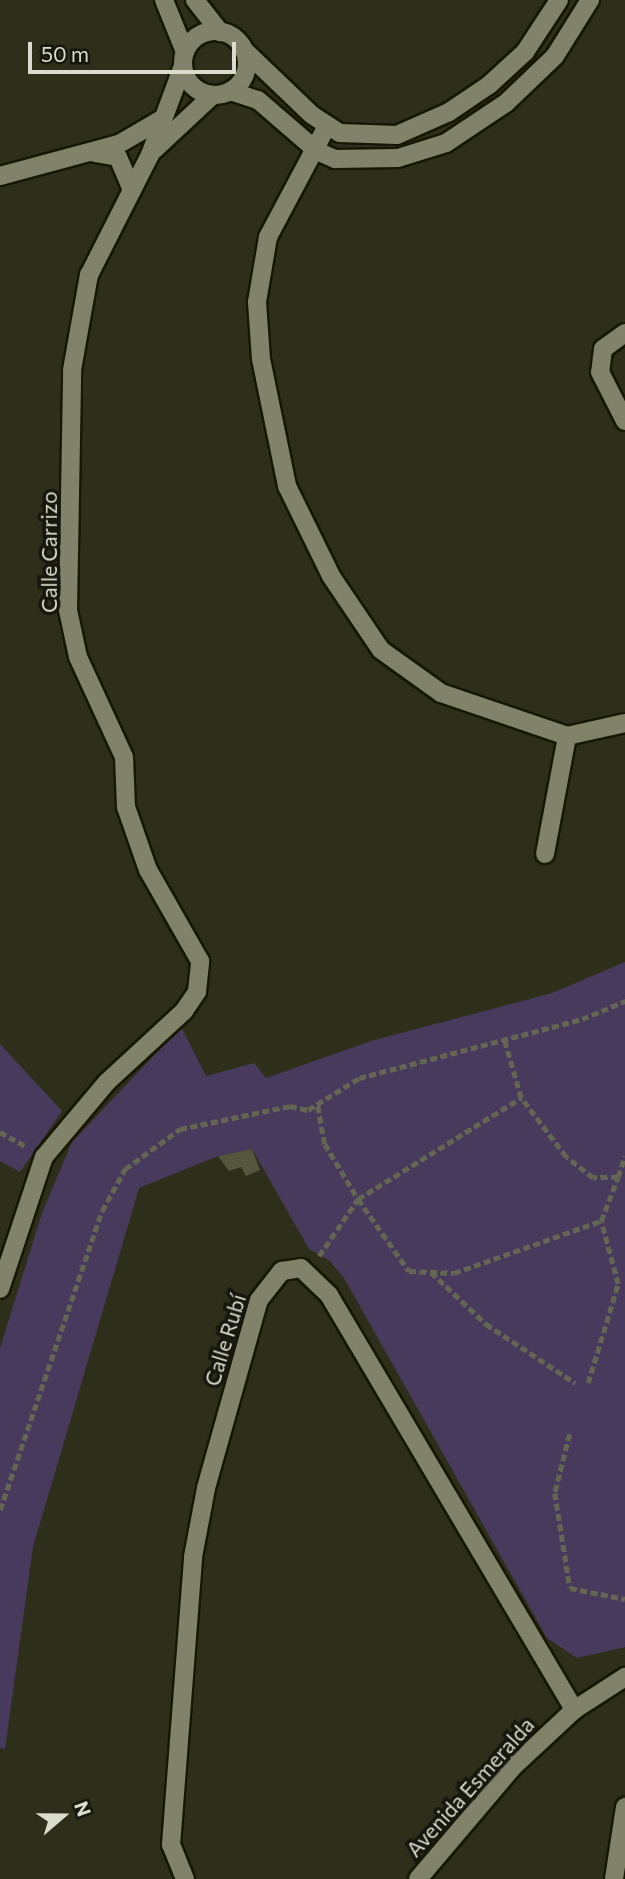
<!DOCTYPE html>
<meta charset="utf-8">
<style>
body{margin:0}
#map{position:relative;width:625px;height:1879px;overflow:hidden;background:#2e2f1a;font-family:Commissioner,sans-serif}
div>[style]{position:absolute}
.green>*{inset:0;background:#473a5c}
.building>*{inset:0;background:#54563e}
.path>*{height:4.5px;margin-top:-2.25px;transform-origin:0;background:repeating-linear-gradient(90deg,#646552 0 7px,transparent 0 10.5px)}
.roads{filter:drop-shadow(2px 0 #171703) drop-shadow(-2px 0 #171703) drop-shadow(0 2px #171703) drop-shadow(0 -2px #171703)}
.minor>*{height:18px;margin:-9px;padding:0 9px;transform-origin:9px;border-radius:9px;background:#808269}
.minor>.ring{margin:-9px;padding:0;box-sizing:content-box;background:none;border:18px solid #808269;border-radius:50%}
span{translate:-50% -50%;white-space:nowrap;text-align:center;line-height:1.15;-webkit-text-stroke:7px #16170d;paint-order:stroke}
.street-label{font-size:21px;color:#dadcce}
.north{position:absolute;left:28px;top:1781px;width:70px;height:70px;-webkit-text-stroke:5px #16170d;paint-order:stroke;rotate:70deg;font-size:19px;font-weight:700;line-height:28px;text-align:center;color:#dadcce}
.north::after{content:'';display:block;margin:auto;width:24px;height:32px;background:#dadcce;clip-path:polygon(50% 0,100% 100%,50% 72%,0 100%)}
.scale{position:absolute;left:28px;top:42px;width:208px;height:32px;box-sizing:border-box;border:4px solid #dadcce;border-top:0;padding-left:9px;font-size:21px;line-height:24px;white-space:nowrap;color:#dadcce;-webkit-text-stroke:5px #16170d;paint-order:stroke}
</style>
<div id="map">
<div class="green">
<div style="clip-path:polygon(625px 962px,625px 1647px,577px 1658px,547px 1638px,344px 1278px,329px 1260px,309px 1249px,252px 1149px,218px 1156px,139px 1188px,33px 1547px,5px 1749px,0 1748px,0 1348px,42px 1213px,72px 1142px,181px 1027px,206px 1076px,254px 1063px,266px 1078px,371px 1041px,552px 993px)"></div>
<div style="clip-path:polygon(0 1044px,62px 1111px,20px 1172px,0 1161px)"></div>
</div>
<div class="building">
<div style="clip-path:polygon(252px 1149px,260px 1170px,246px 1176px,241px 1167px,229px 1171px,218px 1156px)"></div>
</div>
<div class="path">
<div style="left:318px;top:1106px;width:39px;rotate:80deg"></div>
<div style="left:325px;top:1144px;width:64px;rotate:59deg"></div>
<div style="left:358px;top:1199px;width:192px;rotate:-31.8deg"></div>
<div style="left:521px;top:1098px;width:61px;rotate:-106.1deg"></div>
<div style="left:0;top:1132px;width:29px;rotate:29deg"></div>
<div style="left:618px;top:1177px;width:22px;rotate:-72deg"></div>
<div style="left:319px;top:1256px;width:69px;rotate:-55.6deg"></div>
<div style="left:358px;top:1199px;width:88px;rotate:54.7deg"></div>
<div style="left:409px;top:1271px;width:45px;rotate:2.5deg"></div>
<div style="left:454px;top:1273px;width:156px;rotate:-19.5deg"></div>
<div style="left:601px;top:1221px;width:47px;rotate:-68.9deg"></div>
<div style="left:618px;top:1177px;width:25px;rotate:178deg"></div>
<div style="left:593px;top:1178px;width:34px;rotate:-142deg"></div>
<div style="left:566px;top:1157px;width:74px;rotate:-127.3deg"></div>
<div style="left:431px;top:1272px;width:76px;rotate:43.4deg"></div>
<div style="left:486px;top:1324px;width:107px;rotate:33.5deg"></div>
<div style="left:588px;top:1383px;width:103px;rotate:-73.1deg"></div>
<div style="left:618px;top:1284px;width:65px;rotate:-105.1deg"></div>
<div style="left:570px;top:1434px;width:61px;rotate:104.3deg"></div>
<div style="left:555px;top:1493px;width:96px;rotate:81deg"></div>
<div style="left:570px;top:1588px;width:56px;rotate:11.3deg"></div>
<div style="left:0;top:1510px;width:316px;rotate:-71.2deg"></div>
<div style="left:102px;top:1211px;width:48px;rotate:-61.3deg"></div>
<div style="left:125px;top:1169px;width:68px;rotate:-36deg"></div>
<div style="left:180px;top:1129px;width:112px;rotate:-11.8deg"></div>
<div style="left:290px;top:1106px;width:18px;rotate:13deg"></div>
<div style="left:308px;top:1110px;width:60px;rotate:-32.1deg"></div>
<div style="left:359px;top:1078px;width:231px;rotate:-14.8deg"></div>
<div style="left:582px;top:1019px;width:47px;rotate:-22.7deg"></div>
</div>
<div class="roads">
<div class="minor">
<div style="left:164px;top:0;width:56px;rotate:68deg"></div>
<div style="left:195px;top:0;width:41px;rotate:52deg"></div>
<div class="ring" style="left:183px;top:31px;width:46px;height:46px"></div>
<div style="left:243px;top:49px;width:95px;rotate:43.7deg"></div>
<div style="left:312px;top:115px;width:33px;rotate:33deg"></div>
<div style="left:340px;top:133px;width:57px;rotate:2deg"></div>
<div style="left:397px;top:135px;width:57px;rotate:-23.9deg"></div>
<div style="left:449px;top:112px;width:48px;rotate:-34deg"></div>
<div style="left:489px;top:85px;width:49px;rotate:-42.5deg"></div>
<div style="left:525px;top:52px;width:62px;rotate:-56.8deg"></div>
<div style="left:230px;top:91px;width:29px;rotate:18deg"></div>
<div style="left:258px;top:100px;width:78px;rotate:40.8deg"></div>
<div style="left:317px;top:151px;width:20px;rotate:24deg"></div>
<div style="left:335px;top:159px;width:63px;rotate:-0.9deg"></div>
<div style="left:398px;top:158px;width:50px;rotate:-17.4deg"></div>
<div style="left:446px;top:143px;width:72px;rotate:-33.7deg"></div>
<div style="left:506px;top:103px;width:68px;rotate:-43.8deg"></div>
<div style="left:555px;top:56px;width:66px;rotate:-58deg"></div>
<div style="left:327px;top:126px;width:126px;rotate:118deg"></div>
<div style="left:268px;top:237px;width:66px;rotate:99.6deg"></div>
<div style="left:257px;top:302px;width:57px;rotate:86deg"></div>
<div style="left:261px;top:359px;width:130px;rotate:78.4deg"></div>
<div style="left:287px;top:486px;width:100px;rotate:63.9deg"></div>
<div style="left:331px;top:576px;width:89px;rotate:56deg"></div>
<div style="left:381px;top:650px;width:74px;rotate:35.6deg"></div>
<div style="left:441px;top:693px;width:133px;rotate:18.8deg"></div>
<div style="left:567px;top:736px;width:59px;rotate:-12.6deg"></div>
<div style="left:154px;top:150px;width:81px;rotate:-43deg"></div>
<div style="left:95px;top:153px;width:23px;rotate:10deg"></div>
<div style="left:118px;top:157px;width:36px;rotate:67deg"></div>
<div style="left:0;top:176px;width:123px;rotate:-15.1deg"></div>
<div style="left:119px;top:144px;width:50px;rotate:-30.2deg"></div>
<div style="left:625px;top:333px;width:27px;rotate:144deg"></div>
<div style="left:603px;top:349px;width:23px;rotate:97deg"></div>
<div style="left:600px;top:372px;width:55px;rotate:63deg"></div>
<div style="left:545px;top:854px;width:120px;rotate:-79.4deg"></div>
<div style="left:0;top:1289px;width:139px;rotate:-71.6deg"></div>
<div style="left:44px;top:1157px;width:98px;rotate:-50deg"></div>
<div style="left:107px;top:1082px;width:105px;rotate:-42.7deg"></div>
<div style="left:184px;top:1011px;width:23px;rotate:-56deg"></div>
<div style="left:197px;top:992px;width:31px;rotate:-84deg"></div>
<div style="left:200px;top:961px;width:105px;rotate:-119.7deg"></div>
<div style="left:148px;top:870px;width:67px;rotate:-109.2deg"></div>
<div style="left:126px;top:807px;width:50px;rotate:-92.3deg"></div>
<div style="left:124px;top:757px;width:110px;rotate:-114.7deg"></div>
<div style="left:78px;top:657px;width:48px;rotate:-102deg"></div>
<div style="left:68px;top:610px;width:240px;rotate:-89deg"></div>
<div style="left:72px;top:370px;width:97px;rotate:-79.9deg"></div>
<div style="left:89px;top:275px;width:135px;rotate:-63.1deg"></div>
<div style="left:150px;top:155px;width:95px;rotate:-69.7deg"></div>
<div style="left:185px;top:1879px;width:37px;rotate:-112deg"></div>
<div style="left:171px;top:1845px;width:289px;rotate:-85.6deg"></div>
<div style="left:193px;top:1557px;width:70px;rotate:-79.3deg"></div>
<div style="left:206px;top:1488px;width:195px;rotate:-74.3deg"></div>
<div style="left:259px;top:1300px;width:37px;rotate:-52deg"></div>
<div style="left:282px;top:1271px;width:19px;rotate:-9deg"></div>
<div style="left:301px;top:1268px;width:39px;rotate:44deg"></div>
<div style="left:329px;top:1295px;width:482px;rotate:59.4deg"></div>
<div style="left:418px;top:1879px;width:148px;rotate:-49.7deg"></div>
<div style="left:514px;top:1766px;width:82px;rotate:-43deg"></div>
<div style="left:574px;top:1710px;width:61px;rotate:-32.9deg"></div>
<div style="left:614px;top:1879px;width:73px;rotate:-81.3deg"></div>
</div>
</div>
<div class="street-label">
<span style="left:49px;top:552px;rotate:-90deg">Calle Carrizo</span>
<span style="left:225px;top:1340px;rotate:-73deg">Calle Rubí</span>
<span style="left:470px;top:1787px;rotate:-48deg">Avenida Esmeralda</span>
</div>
<div class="north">N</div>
<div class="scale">50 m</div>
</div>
